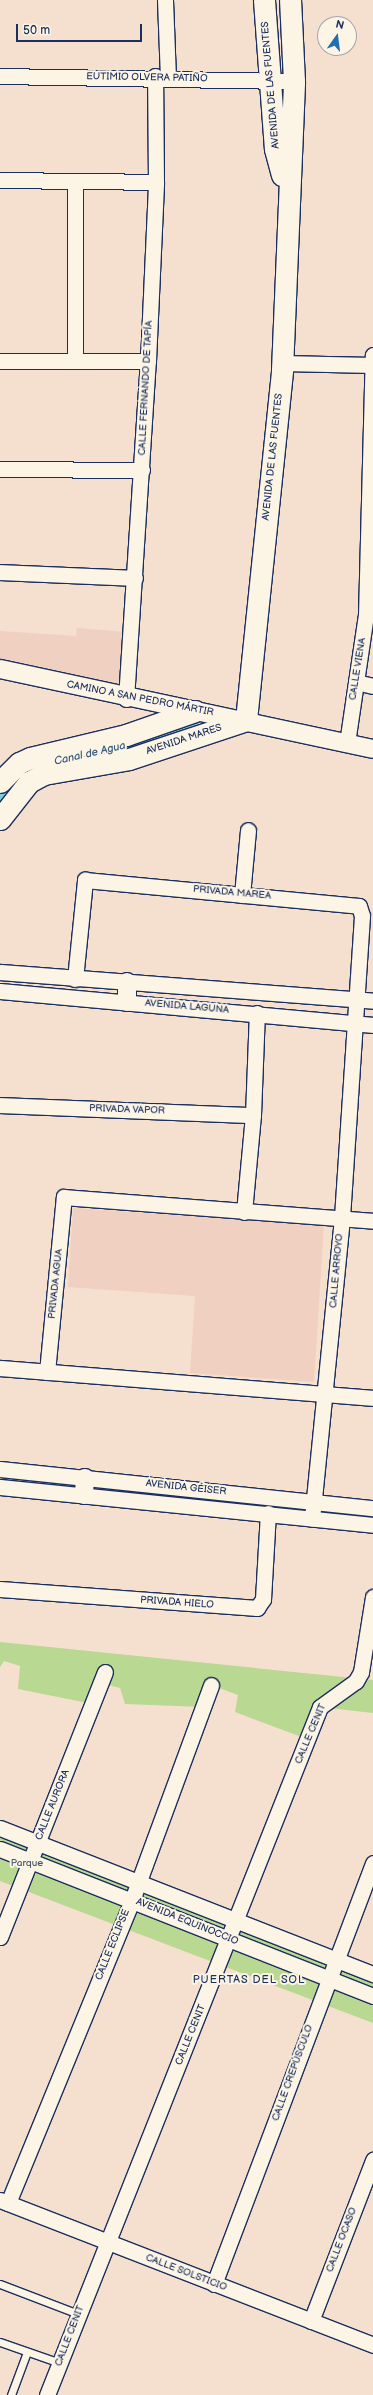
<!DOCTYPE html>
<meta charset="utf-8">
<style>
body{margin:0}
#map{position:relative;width:373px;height:2395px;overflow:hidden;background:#f5dfcf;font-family:"Balsamiq Sans",sans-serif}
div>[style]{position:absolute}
.built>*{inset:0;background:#f0d0c0}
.green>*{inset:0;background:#b9d891}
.canal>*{height:18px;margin:-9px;padding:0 9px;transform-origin:9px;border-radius:9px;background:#7dced6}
.roads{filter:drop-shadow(1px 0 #1b2f5e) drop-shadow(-1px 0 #1b2f5e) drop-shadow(0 1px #1b2f5e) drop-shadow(0 -1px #1b2f5e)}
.service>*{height:7px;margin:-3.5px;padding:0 3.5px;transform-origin:3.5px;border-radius:3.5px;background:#fcf5e5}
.minor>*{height:15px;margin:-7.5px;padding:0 7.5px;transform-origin:7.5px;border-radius:7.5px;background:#fcf5e5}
.tertiary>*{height:18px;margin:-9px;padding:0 9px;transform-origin:9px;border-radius:9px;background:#fcf5e5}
.secondary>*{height:21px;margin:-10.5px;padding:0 10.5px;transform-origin:10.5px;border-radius:10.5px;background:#fcf5e5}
span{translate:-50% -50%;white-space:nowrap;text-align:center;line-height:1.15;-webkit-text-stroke:4px #fcf5e5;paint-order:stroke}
.street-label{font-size:10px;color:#1b2f5e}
.park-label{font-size:10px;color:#42596b}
.water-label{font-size:11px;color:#34577c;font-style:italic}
.neighbourhood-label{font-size:11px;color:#1b2f5e;letter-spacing:1px}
.north{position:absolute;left:317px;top:16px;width:40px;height:40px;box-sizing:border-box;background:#fcf5e5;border:1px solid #a2a6af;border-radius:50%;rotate:14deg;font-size:11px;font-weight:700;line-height:16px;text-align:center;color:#1b2f5e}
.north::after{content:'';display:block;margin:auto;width:14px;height:18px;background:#1f6fb2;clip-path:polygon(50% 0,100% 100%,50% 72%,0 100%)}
.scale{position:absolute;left:16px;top:24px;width:126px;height:18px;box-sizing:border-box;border:2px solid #1b2f5e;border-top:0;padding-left:5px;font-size:12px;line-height:14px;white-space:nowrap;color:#1b2f5e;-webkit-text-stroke:3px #fcf5e5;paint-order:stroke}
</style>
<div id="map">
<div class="built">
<div style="clip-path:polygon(77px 628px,126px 632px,121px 695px,0 668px,0 631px,76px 636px)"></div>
<div style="clip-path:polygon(73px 1208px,324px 1225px,314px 1382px,190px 1373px,195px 1296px,68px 1287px)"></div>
</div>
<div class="green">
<div style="clip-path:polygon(0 1642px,373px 1680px,373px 1713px,320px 1707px,307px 1739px,235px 1712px,238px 1695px,211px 1685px,203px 1707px,125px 1704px,120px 1688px,101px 1683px,88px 1703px,18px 1689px,20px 1666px,4px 1661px,0 1667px)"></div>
<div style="clip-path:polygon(0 1825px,373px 1973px,373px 2023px,0 1881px)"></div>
</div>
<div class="canal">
<div style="left:84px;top:754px;width:41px;rotate:-9.9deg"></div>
<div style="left:124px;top:747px;width:70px;rotate:-19.2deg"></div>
<div style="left:0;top:798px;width:34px;rotate:-52deg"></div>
</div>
<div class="roads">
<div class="service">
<div style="left:0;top:2284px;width:84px;rotate:21deg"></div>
<div style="left:0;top:2342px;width:64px;rotate:19.3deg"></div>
<div style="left:11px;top:2395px;width:46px;rotate:-69.6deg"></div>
</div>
<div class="minor">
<div style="left:165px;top:0;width:78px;rotate:87.8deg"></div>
<div style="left:0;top:76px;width:294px;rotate:1deg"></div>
<div style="left:0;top:180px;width:156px;rotate:0.7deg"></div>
<div style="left:0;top:361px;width:148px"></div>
<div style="left:75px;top:361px;width:180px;rotate:-90deg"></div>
<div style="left:282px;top:363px;width:91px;rotate:1.3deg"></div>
<div style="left:0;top:469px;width:142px;rotate:0.4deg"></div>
<div style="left:0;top:572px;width:135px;rotate:2.5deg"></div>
<div style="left:356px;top:682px;width:17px;rotate:13deg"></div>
<div style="left:126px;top:699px;width:339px;rotate:-86.3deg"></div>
<div style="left:148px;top:361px;width:179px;rotate:-87.4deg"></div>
<div style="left:156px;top:182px;width:106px;rotate:-90.5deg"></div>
<div style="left:347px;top:743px;width:129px;rotate:-81.6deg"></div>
<div style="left:366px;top:615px;width:260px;rotate:-88.5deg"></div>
<div style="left:242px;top:895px;width:65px;rotate:-84.7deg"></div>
<div style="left:0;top:972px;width:374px;rotate:4.4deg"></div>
<div style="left:75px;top:979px;width:100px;rotate:-84.2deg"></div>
<div style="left:85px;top:880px;width:275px;rotate:5.4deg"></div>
<div style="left:359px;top:906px;width:10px;rotate:73deg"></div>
<div style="left:362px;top:916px;width:303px;rotate:93.8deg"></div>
<div style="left:342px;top:1218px;width:302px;rotate:95.7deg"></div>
<div style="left:0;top:991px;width:375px;rotate:5.2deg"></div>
<div style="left:0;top:1105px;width:253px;rotate:2.3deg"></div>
<div style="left:244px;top:1212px;width:97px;rotate:-84.7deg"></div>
<div style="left:253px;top:1115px;width:102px;rotate:-87.8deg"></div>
<div style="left:0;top:1368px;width:374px;rotate:4.6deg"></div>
<div style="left:47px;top:1372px;width:176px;rotate:-84.5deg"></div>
<div style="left:64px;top:1197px;width:310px;rotate:4.4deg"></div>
<div style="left:0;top:1469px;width:375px;rotate:6deg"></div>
<div style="left:0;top:1487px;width:375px;rotate:5.8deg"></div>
<div style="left:0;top:1589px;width:258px;rotate:4.2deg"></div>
<div style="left:257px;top:1608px;width:11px;rotate:-56deg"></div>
<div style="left:263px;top:1599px;width:86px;rotate:-86.7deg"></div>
<div style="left:0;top:1828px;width:401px;rotate:21.4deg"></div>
<div style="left:0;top:1849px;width:401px;rotate:21.5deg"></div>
<div style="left:0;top:1937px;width:285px;rotate:-68.4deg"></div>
<div style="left:0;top:2200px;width:400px;rotate:21.2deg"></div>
<div style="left:8px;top:2203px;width:327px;rotate:-67.7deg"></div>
<div style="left:132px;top:1900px;width:229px;rotate:-69.8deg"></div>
<div style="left:214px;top:2284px;width:450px;rotate:-69.3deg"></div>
<div style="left:311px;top:2321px;width:173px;rotate:-68.9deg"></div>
<div style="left:47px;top:2395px;width:740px;rotate:-68.36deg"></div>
<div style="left:320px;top:1707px;width:44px;rotate:-35.8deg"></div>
<div style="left:356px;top:1681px;width:10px;rotate:-61deg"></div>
<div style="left:361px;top:1672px;width:76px;rotate:-80.9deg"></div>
</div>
<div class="tertiary">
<div style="left:0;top:669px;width:381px;rotate:12.1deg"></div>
<div style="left:127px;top:1002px;width:20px;rotate:-90deg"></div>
<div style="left:84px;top:1495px;width:17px;rotate:-87deg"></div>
</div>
<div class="secondary">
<div style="left:264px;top:0;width:149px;rotate:85.8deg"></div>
<div style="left:275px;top:149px;width:27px;rotate:75deg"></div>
<div style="left:0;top:782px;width:27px;rotate:-45deg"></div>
<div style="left:19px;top:763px;width:12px;rotate:-24deg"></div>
<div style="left:30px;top:758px;width:99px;rotate:-13.5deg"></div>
<div style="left:126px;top:735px;width:73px;rotate:-19.2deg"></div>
<div style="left:0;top:819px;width:47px;rotate:-51.9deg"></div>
<div style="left:29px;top:782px;width:17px;rotate:-28deg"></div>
<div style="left:44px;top:774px;width:86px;rotate:-10deg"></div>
<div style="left:129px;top:759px;width:123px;rotate:-18.4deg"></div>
<div style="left:246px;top:720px;width:352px;rotate:-84.1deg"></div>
<div style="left:282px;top:370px;width:289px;rotate:-87.6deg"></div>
<div style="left:294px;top:81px;width:81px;rotate:-92.8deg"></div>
</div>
</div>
<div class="street-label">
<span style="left:147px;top:78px;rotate:1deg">EUTIMIO OLVERA PATIÑO</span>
<span style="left:271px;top:85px;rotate:-95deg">AVENIDA DE LAS FUENTES</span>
<span style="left:146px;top:388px;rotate:-87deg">CALLE FERNANDO DE TAPÍA</span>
<span style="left:273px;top:457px;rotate:-84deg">AVENIDA DE LAS FUENTES</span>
<span style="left:358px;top:669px;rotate:-81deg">CALLE VIENA</span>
<span style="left:140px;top:699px;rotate:11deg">CAMINO A SAN PEDRO MÁRTIR</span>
<span style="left:184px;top:740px;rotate:-18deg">AVENIDA MARES</span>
<span style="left:232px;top:893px;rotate:5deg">PRIVADA MAREA</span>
<span style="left:187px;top:1007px;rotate:5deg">AVENIDA LAGUNA</span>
<span style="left:127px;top:1110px;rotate:2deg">PRIVADA VAPOR</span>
<span style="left:337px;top:1271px;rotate:-85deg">CALLE ARROYO</span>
<span style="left:56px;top:1284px;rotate:-84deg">PRIVADA AGUA</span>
<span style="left:186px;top:1488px;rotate:6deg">AVENIDA GÉISER</span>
<span style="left:177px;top:1603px;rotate:4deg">PRIVADA HIELO</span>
<span style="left:311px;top:1734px;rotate:-67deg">CALLE CENIT</span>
<span style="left:53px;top:1805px;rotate:-68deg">CALLE AURORA</span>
<span style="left:187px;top:1922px;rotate:22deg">AVENIDA EQUINOCCIO</span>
<span style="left:113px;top:1945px;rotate:-68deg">CALLE ECLIPSE</span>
<span style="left:191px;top:2035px;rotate:-68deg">CALLE CENIT</span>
<span style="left:293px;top:2073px;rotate:-70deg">CALLE CREPÚSCULO</span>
<span style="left:342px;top:2240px;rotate:-69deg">CALLE OCASO</span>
<span style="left:186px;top:2273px;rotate:21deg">CALLE SOLSTICIO</span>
<span style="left:70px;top:2336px;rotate:-69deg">CALLE CENIT</span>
</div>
<div class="park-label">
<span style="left:27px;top:1864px">Parque</span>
</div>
<div class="water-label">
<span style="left:90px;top:754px;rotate:-13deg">Canal de Agua</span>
</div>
<div class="neighbourhood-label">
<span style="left:249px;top:1980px">PUERTAS DEL SOL</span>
</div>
<div class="north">N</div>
<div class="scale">50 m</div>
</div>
